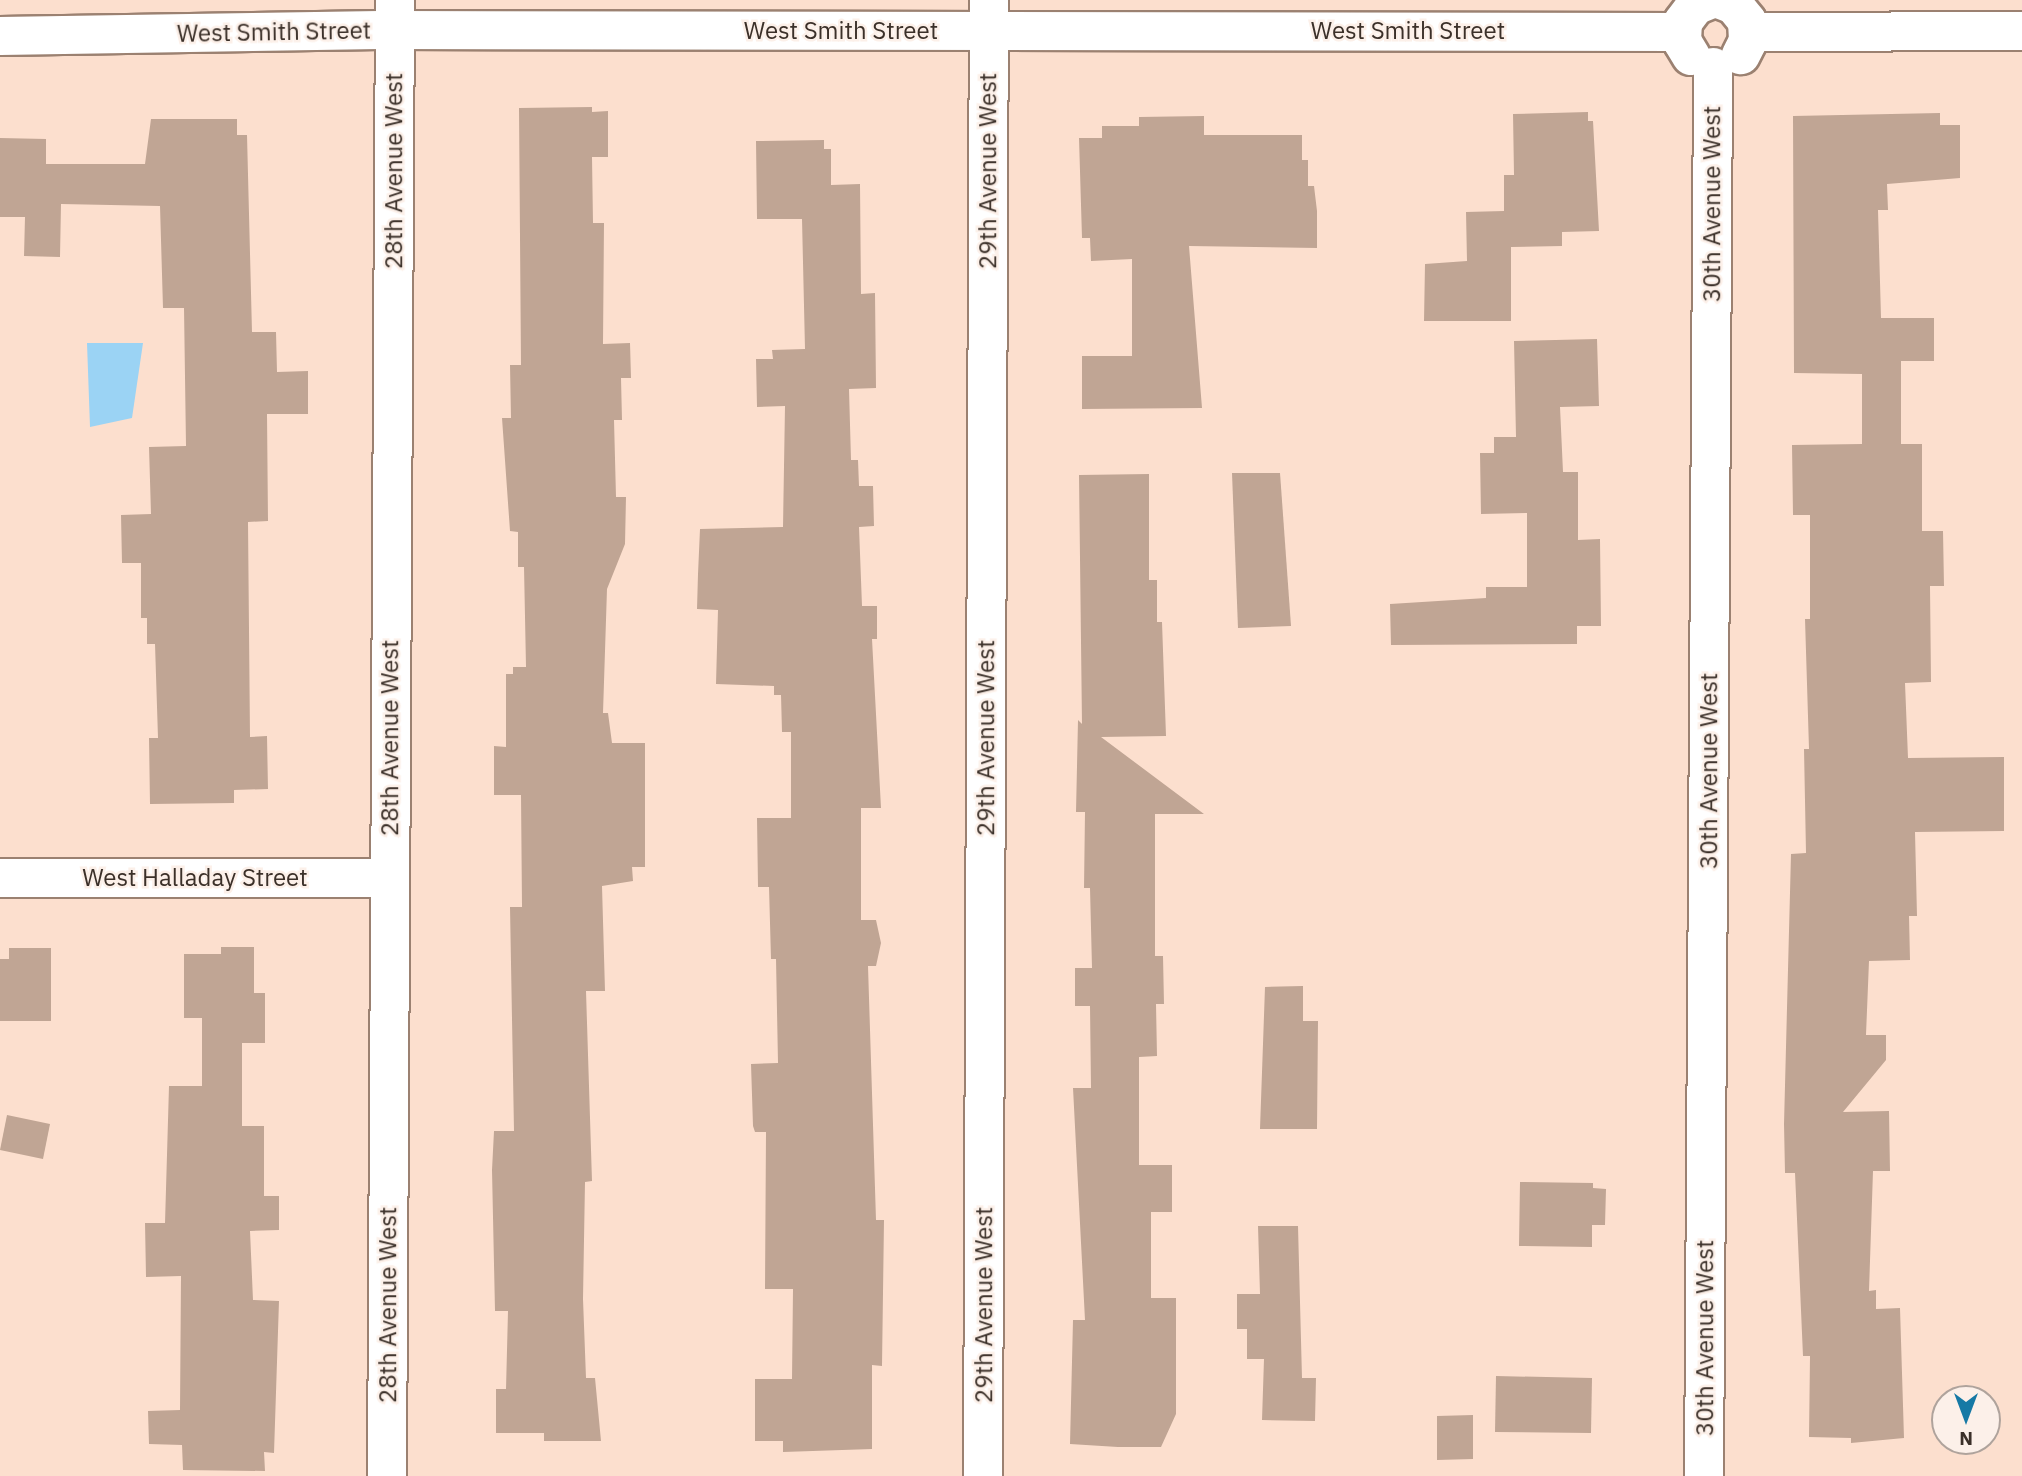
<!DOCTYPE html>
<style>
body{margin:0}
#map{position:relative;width:2022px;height:1476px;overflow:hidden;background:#fcdfce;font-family:"IBM Plex Sans",sans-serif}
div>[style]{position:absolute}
.water>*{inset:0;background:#9bd3f4}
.building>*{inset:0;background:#c0a594}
.roads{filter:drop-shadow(2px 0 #9b8171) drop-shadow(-2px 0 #9b8171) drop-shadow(0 2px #9b8171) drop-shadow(0 -2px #9b8171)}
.minor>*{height:38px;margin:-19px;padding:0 19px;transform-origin:19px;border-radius:19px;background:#fff}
.tertiary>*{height:38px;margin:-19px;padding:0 19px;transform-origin:19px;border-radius:19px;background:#fff}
span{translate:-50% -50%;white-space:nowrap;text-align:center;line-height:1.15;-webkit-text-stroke:5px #fcf0e9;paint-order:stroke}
.street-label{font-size:24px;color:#3b3029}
.north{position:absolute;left:1931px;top:1385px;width:70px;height:70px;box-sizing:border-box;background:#fcf0e9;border:2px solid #afa39c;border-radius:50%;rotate:180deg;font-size:19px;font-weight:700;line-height:28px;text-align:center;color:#3b3029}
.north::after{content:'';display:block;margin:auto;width:24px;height:32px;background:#1679a5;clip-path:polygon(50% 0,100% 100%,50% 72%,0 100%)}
</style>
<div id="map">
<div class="water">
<div style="clip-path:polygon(87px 343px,143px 343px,132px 418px,90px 427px)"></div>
</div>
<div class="building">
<div style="clip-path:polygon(592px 107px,592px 112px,608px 111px,608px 157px,592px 157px,593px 223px,604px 223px,603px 344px,630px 343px,631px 378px,621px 378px,622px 420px,614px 420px,616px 497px,626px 497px,625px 544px,607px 589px,603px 713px,608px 713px,612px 743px,645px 743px,645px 867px,632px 867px,633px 881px,602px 886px,605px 991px,586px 991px,592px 1181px,585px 1182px,583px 1299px,586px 1378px,595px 1378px,601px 1441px,544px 1441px,544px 1433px,496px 1433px,496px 1389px,506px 1389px,508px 1311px,495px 1311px,492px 1170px,494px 1131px,514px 1131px,510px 907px,522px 907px,521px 795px,494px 795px,494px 746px,506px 747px,506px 674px,513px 674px,513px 667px,526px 667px,524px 567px,518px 567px,518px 532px,510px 531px,502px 418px,511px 418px,510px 365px,521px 365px,519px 108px)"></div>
<div style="clip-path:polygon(1588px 112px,1588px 121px,1593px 121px,1599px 231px,1562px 232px,1562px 246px,1511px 247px,1511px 321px,1424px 321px,1425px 264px,1467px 261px,1466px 212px,1504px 211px,1504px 175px,1514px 175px,1513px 114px)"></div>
<div style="clip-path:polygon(1940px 113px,1940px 125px,1960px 125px,1960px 178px,1887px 184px,1888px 210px,1878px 210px,1881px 318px,1934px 318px,1934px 361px,1901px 361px,1901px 444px,1922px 444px,1922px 531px,1943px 531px,1944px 586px,1930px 586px,1931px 682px,1905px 683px,1908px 758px,2004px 757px,2004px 831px,1915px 832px,1917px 916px,1909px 916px,1910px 960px,1869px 961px,1866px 1035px,1886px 1035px,1886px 1060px,1843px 1112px,1889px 1111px,1890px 1171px,1873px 1171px,1869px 1291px,1876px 1290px,1876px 1309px,1900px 1308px,1904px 1438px,1851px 1443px,1851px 1438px,1809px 1437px,1810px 1356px,1803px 1356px,1795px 1173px,1785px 1173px,1784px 1124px,1791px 854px,1806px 853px,1804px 749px,1809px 749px,1805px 619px,1810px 619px,1810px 515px,1793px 515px,1792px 445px,1862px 444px,1862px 374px,1794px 373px,1793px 116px)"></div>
<div style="clip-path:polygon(1204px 116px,1204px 135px,1302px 135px,1302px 160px,1308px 160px,1308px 186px,1314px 186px,1317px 211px,1317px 248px,1189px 246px,1202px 408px,1082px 409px,1082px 356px,1132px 356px,1132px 259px,1091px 261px,1090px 238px,1082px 238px,1079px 138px,1102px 138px,1102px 126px,1139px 126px,1139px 117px)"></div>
<div style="clip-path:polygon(151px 119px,237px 119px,237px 135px,247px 135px,252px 332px,276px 332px,277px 372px,308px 371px,308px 414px,267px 414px,268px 521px,248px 522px,250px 737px,267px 736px,268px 789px,234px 790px,234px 803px,150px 804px,149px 738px,158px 738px,155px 644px,147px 644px,147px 618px,141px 618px,141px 563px,122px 563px,121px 515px,151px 514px,149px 447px,186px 446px,184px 308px,163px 308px,160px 206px,61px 204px,60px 257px,24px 256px,25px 217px,0 217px,0 138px,46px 139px,46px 164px,145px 164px)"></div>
<div style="clip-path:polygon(824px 140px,824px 149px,831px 149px,831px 185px,860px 184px,861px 294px,875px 293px,876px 388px,849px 389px,851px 460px,858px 460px,859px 486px,873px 486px,874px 526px,859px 527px,862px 606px,877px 606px,877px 639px,872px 639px,881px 808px,861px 808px,861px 920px,876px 920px,881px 943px,876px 966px,868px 966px,876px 1220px,884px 1220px,882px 1366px,872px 1365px,872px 1449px,783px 1452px,783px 1441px,755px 1441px,755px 1379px,792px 1379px,793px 1289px,765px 1289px,766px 1132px,755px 1132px,753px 1126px,751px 1064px,778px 1063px,776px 959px,771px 959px,769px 887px,758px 887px,757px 818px,791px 818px,791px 732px,782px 732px,781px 695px,774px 695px,774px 686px,716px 684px,718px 610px,697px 609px,698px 574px,700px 529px,783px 527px,785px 406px,757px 407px,756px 359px,773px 359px,772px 350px,805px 349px,802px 219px,757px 219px,756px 141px)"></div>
<div style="clip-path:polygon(1597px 339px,1599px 406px,1560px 407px,1563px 472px,1578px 472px,1578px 540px,1600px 539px,1601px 626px,1577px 626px,1577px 644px,1391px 645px,1390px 604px,1486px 598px,1486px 587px,1527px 587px,1527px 513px,1481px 514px,1480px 453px,1494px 453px,1494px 437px,1516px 437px,1514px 341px)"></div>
<div style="clip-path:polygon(1232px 473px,1280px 473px,1291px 626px,1238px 628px)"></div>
<div style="clip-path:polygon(1149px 474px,1149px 580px,1157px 580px,1157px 622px,1162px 622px,1166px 736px,1101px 737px,1204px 814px,1155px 814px,1155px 956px,1163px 956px,1164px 1004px,1156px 1004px,1157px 1056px,1139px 1057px,1139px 1165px,1172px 1165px,1172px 1212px,1151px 1212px,1151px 1298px,1176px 1298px,1176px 1414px,1161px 1447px,1118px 1447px,1070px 1444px,1073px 1320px,1085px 1320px,1073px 1088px,1091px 1088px,1090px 1006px,1075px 1006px,1075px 968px,1092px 968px,1090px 888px,1084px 888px,1085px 812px,1076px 812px,1078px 720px,1082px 724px,1079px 475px)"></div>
<div style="clip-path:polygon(221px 947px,254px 947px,254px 993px,265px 993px,265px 1043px,242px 1043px,242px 1126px,264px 1126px,264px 1196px,279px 1196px,279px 1230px,250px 1231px,253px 1300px,279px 1301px,274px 1453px,264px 1452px,265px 1471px,183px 1470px,182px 1445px,149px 1444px,148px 1411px,180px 1410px,181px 1276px,146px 1277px,145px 1223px,165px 1223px,169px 1086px,202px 1086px,202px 1018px,184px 1018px,184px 954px,221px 954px)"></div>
<div style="clip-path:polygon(9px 948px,51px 948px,51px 1021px,0 1021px,0 959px,9px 959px)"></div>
<div style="clip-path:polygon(1303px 986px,1303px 1021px,1318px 1021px,1317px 1129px,1260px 1129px,1265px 987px)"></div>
<div style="clip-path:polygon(7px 1115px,50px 1124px,43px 1159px,0 1150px)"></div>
<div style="clip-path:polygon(1520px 1182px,1593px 1183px,1593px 1188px,1606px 1189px,1605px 1225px,1592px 1225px,1592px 1247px,1519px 1246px)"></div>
<div style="clip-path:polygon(1258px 1226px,1298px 1226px,1302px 1378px,1316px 1378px,1315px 1421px,1262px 1420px,1264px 1359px,1247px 1359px,1247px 1329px,1237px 1329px,1237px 1294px,1260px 1294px)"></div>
<div style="clip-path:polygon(1496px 1376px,1592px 1378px,1591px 1433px,1495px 1432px)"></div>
<div style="clip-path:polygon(1473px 1415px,1473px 1459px,1437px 1460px,1437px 1416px)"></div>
</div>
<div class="roads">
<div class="minor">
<div style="left:1721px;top:0;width:14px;rotate:21deg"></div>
<div style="left:1734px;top:5px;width:21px;rotate:51deg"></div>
<div style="left:1747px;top:21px;width:20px;rotate:87deg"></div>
<div style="left:1748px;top:41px;width:16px;rotate:117deg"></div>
<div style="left:1749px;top:32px;width:273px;rotate:-0.2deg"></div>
<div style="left:0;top:36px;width:395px;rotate:-0.9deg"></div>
<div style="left:395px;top:30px;width:1286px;rotate:0.09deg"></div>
<div style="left:1691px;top:56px;width:17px;rotate:-121deg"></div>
<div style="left:1682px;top:41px;width:19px;rotate:-87deg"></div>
<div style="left:1683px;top:22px;width:20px;rotate:-53deg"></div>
<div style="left:1695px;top:6px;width:16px;rotate:-22deg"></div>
<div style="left:0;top:878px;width:390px"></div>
<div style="left:983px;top:1476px;width:1476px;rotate:-89.77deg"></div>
<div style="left:1704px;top:1476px;width:1409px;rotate:-89.63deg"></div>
</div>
<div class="tertiary">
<div style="left:387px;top:1476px;width:1476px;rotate:-89.69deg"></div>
</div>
</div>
<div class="street-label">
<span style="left:841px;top:31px">West Smith Street</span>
<span style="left:1408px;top:31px">West Smith Street</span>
<span style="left:274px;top:32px;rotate:-1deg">West Smith Street</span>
<span style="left:394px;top:171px;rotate:-90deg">28th Avenue West</span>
<span style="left:988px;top:171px;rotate:-90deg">29th Avenue West</span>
<span style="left:1712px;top:204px;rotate:-90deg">30th Avenue West</span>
<span style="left:390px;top:738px;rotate:-90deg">28th Avenue West</span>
<span style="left:986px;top:738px;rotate:-90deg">29th Avenue West</span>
<span style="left:1709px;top:771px;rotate:-90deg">30th Avenue West</span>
<span style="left:195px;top:878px">West Halladay Street</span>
<span style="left:388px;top:1305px;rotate:-90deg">28th Avenue West</span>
<span style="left:984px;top:1305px;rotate:-90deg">29th Avenue West</span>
<span style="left:1705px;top:1338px;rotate:-90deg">30th Avenue West</span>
</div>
<div class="north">N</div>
</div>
